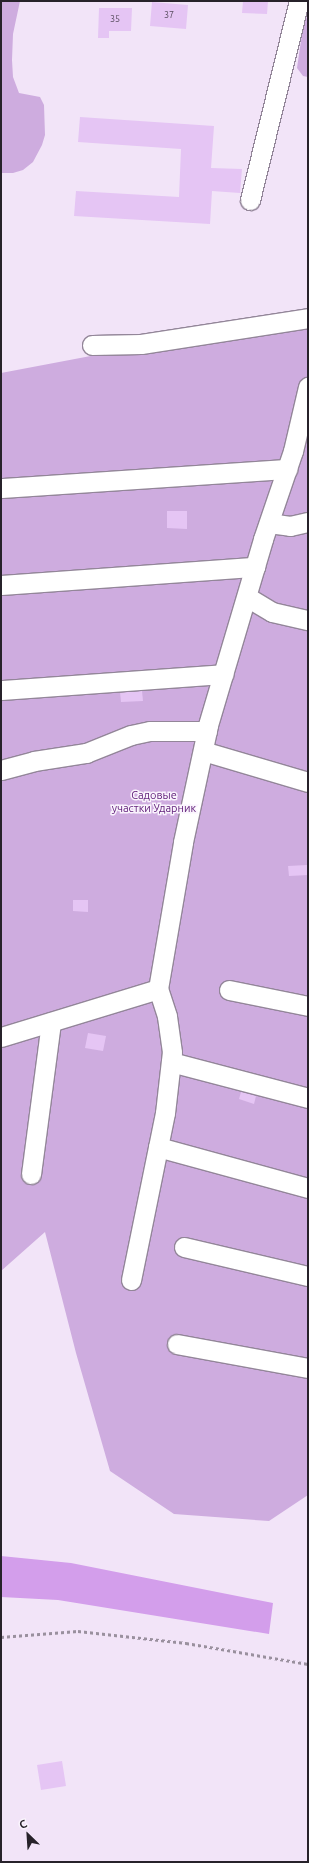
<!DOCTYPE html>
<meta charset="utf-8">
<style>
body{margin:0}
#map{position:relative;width:309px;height:1863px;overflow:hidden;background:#f2e4f8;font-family:Ubuntu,sans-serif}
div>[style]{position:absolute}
.green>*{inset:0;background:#ceacdf}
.forest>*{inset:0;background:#d39eeb}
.building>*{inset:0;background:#e5c5f4}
.path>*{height:2.5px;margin-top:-1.25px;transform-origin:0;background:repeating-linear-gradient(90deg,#9a909e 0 3px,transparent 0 6px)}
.roads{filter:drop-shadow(1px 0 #938699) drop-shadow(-1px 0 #938699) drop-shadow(0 1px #938699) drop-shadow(0 -1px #938699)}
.minor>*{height:19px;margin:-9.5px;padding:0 9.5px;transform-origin:9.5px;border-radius:9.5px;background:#fff}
span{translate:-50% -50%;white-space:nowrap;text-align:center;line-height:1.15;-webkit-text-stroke:3px #faf4fd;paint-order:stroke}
.number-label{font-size:9px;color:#564b5c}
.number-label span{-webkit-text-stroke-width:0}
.park-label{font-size:11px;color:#62217b}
.frame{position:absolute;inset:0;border:2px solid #27222a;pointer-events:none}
.north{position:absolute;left:8px;top:1815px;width:40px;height:40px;-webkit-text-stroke:3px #faf4fd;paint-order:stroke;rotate:335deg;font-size:11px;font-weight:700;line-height:16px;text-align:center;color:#27222a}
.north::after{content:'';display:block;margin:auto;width:14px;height:18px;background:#27222a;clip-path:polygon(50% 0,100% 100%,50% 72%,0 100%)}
</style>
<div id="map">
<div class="green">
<div style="clip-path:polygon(1px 1px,20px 1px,13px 34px,12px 60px,13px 77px,19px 93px,40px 97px,44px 105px,45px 135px,42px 145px,33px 162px,23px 170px,13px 173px,1px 173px)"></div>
<div style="clip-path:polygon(308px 14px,308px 77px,303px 76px,297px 68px,303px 27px)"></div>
<div style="clip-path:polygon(308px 321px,308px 1495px,269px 1521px,174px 1514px,110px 1471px,76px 1353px,45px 1232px,1px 1271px,1px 373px,154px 344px)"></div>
</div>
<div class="forest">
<div style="clip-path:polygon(1px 1556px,71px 1563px,273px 1603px,269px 1634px,58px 1600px,1px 1597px)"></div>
</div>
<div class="building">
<div style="clip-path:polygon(243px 1px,268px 1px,267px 14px,242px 13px)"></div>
<div style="clip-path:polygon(152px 2px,188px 5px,186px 29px,150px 26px)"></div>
<div style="clip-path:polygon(99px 8px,132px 8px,131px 31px,109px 31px,109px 38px,98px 38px)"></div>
<div style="clip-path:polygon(80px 117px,214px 126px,211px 168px,242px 169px,240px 193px,212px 191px,210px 224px,74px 216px,76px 191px,179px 197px,181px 149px,78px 142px)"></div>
<div style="clip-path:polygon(167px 511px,187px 511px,187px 529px,167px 528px)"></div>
<div style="clip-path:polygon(142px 691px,143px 701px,121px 702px,120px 692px)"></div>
<div style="clip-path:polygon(307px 865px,308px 875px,289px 876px,288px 866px)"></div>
<div style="clip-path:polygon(73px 900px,88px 900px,88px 912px,73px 911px)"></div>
<div style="clip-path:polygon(88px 1033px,106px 1036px,103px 1051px,85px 1048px)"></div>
<div style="clip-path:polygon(241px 1092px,256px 1096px,254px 1104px,239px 1099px)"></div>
<div style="clip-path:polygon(62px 1761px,66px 1786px,41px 1790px,37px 1765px)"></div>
</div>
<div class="path">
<div style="left:1px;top:1637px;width:77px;rotate:-4.5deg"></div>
<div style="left:78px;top:1631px;width:109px;rotate:6.3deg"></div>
<div style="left:186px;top:1643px;width:124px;rotate:9.8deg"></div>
</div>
<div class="roads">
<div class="minor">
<div style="left:250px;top:200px;width:205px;rotate:-76.2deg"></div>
<div style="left:92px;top:345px;width:49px;rotate:-1.2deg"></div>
<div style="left:141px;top:344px;width:169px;rotate:-8.8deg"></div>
<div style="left:1px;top:488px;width:287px;rotate:-3.8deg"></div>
<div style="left:269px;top:523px;width:21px;rotate:8deg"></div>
<div style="left:290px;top:526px;width:18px;rotate:-13deg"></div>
<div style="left:1px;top:585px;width:255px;rotate:-4.1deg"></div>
<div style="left:247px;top:597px;width:29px;rotate:31deg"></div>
<div style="left:272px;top:612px;width:37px;rotate:13deg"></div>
<div style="left:1px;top:690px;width:223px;rotate:-4.1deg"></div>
<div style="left:203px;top:751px;width:109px;rotate:16.4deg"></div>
<div style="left:1px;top:770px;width:34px;rotate:-15deg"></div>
<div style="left:34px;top:761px;width:53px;rotate:-8.7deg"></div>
<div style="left:86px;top:753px;width:48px;rotate:-21.8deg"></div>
<div style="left:131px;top:735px;width:19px;rotate:-12deg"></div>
<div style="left:150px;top:731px;width:57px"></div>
<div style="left:229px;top:990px;width:81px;rotate:11.4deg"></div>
<div style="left:1px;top:1037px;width:164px;rotate:-17deg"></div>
<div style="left:158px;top:989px;width:149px;rotate:-80.3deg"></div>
<div style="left:183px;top:842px;width:120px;rotate:-77.9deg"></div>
<div style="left:208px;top:725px;width:194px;rotate:-73.5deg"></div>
<div style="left:263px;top:539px;width:93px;rotate:-71.2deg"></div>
<div style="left:293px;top:451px;width:66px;rotate:-76.8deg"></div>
<div style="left:171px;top:1062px;width:142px;rotate:14.7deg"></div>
<div style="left:158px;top:1147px;width:156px;rotate:15.3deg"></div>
<div style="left:31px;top:1174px;width:153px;rotate:-82.5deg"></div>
<div style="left:184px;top:1247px;width:127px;rotate:13.2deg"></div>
<div style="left:131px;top:1280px;width:170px;rotate:-78.5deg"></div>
<div style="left:165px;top:1113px;width:61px;rotate:-83.5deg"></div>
<div style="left:172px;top:1052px;width:36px;rotate:-98deg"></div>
<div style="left:167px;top:1016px;width:28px;rotate:-108deg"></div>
<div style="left:177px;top:1344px;width:133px;rotate:10.4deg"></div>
</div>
</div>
<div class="number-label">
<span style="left:169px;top:15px">37</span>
<span style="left:115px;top:19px">35</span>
</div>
<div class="park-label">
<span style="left:154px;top:802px">Садовые<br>участки Ударник</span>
</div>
<div class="frame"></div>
<div class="north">С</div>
</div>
